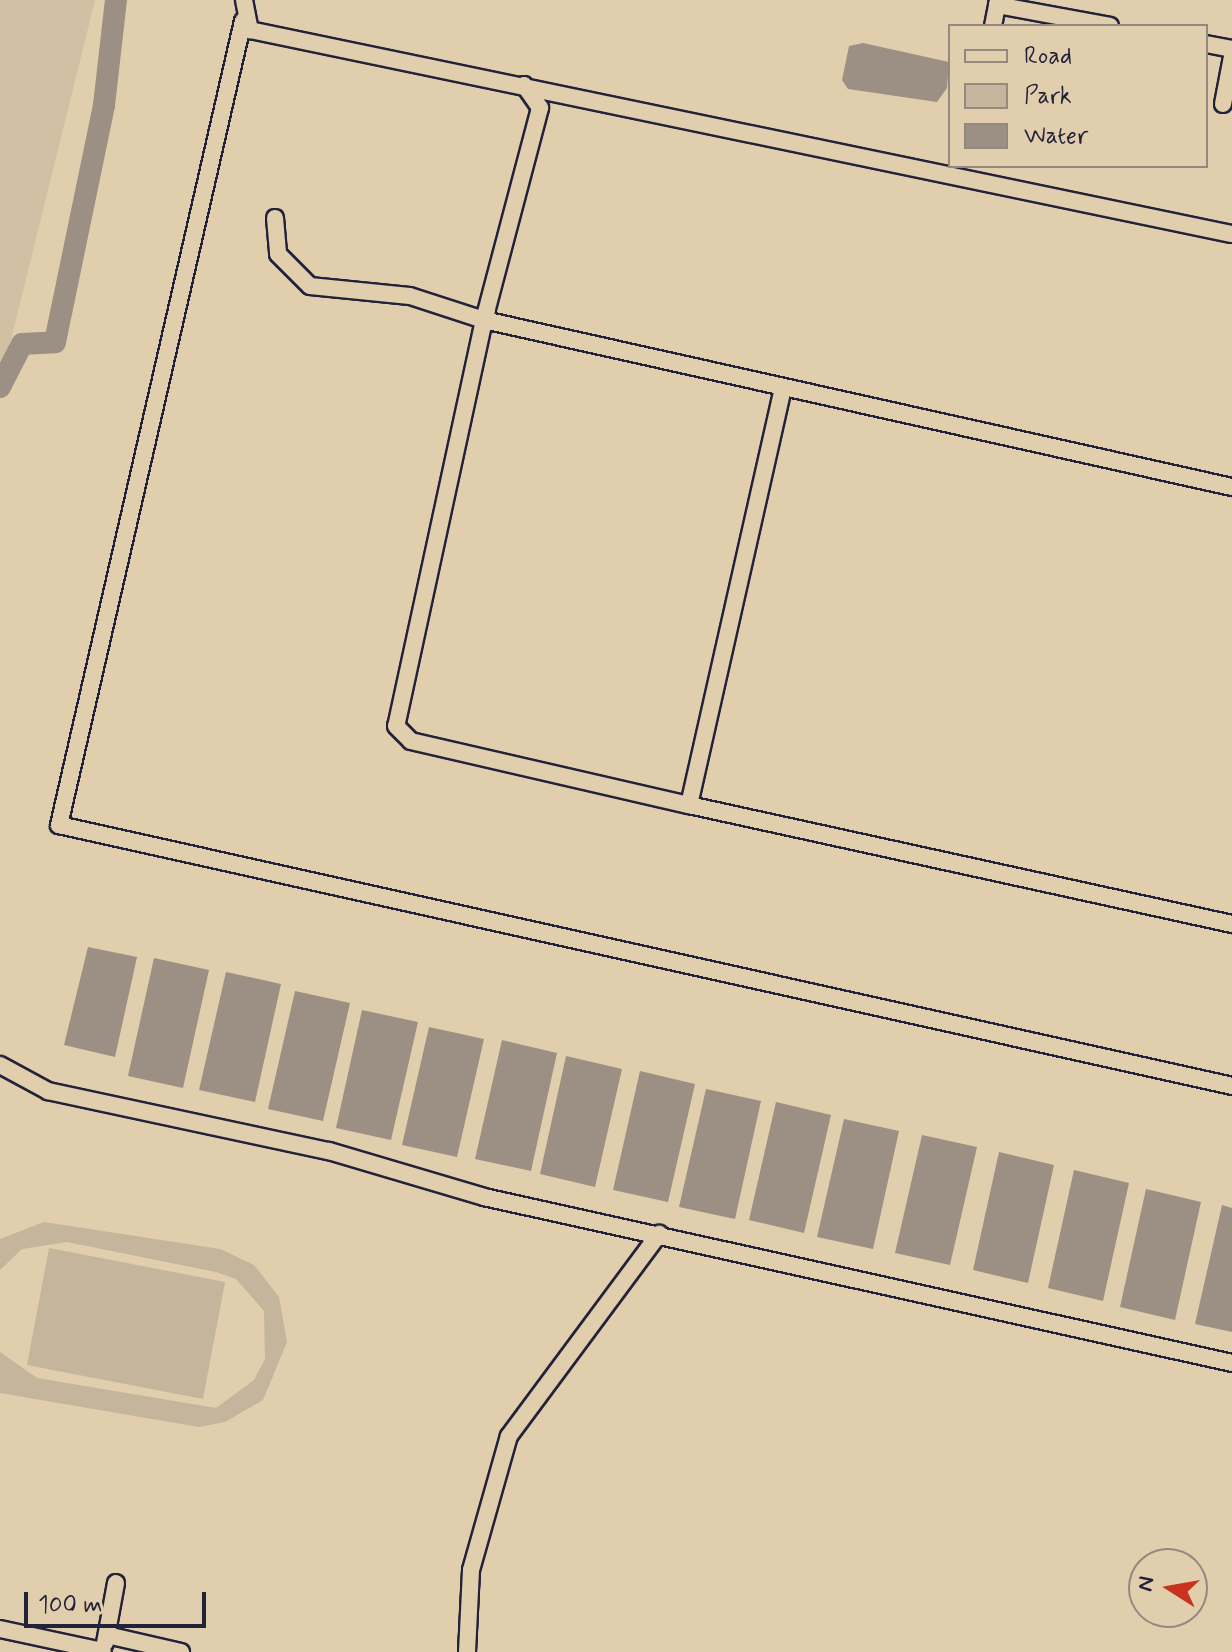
<!DOCTYPE html>
<style>
body{margin:0}
#map{position:relative;width:1232px;height:1652px;overflow:hidden;background:#e0ceac;font-family:Mynerve,sans-serif}
div>[style]{position:absolute}
.built>*{inset:0;background:#d1c0a3}
.green>*{inset:0;background:#c4b59c}
.water>*{inset:0;background:#9c9084}
.river>*{height:22px;margin:-11px;padding:0 11px;transform-origin:11px;border-radius:11px;background:#9c9084}
.roads{filter:drop-shadow(2px 0 #22223b) drop-shadow(-2px 0 #22223b) drop-shadow(0 2px #22223b) drop-shadow(0 -2px #22223b)}
.minor>*{height:16px;margin:-8px;padding:0 8px;transform-origin:8px;border-radius:8px;background:#e0ceac}
span{translate:-50% -50%;white-space:nowrap;text-align:center;line-height:1.15;-webkit-text-stroke:6px #e0ceac;paint-order:stroke}
.legend{position:absolute;left:948px;top:24px;width:260px;height:144px;box-sizing:border-box;background:#e0ceac;border:2px solid #94897f;margin:0;padding:10px 14px;list-style:none;font-size:24px;color:#22223b}
.legend li{display:flex;align-items:center;gap:16px;height:40px}
.legend b{width:40px;border:2px solid #94897f}
.north{position:absolute;left:1128px;top:1548px;width:80px;height:80px;box-sizing:border-box;background:#e0ceac;border:2px solid #94897f;border-radius:50%;rotate:281deg;font-size:22px;font-weight:700;line-height:32px;text-align:center;color:#22223b}
.north::after{content:'';display:block;margin:auto;width:28px;height:36px;background:#c8321e;clip-path:polygon(50% 0,100% 100%,50% 72%,0 100%)}
.scale{position:absolute;left:24px;top:1592px;width:182px;height:36px;box-sizing:border-box;border:4px solid #22223b;border-top:0;padding-left:10px;font-size:24px;line-height:28px;white-space:nowrap;color:#22223b;-webkit-text-stroke:6px #e0ceac;paint-order:stroke}
</style>
<div id="map">
<div class="built">
<div style="clip-path:polygon(0 0,95px 0,0 384px)"></div>
</div>
<div class="green">
<div style="clip-path:polygon(44px 1222px,220px 1249px,254px 1265px,279px 1297px,287px 1342px,263px 1400px,225px 1422px,199px 1427px,0 1393px,0 1352px,37px 1378px,216px 1408px,254px 1380px,265px 1359px,264px 1311px,236px 1279px,216px 1272px,67px 1242px,22px 1249px,0 1270px,0 1239px)"></div>
<div style="clip-path:polygon(49px 1248px,225px 1282px,203px 1399px,27px 1365px)"></div>
</div>
<div class="water">
<div style="clip-path:polygon(863px 43px,949px 62px,947px 88px,937px 102px,848px 89px,842px 80px,849px 46px)"></div>
<div style="clip-path:polygon(88px 947px,137px 957px,115px 1057px,64px 1045px)"></div>
<div style="clip-path:polygon(154px 958px,209px 970px,183px 1088px,128px 1076px)"></div>
<div style="clip-path:polygon(226px 972px,281px 984px,255px 1102px,199px 1090px)"></div>
<div style="clip-path:polygon(295px 991px,350px 1003px,323px 1121px,268px 1109px)"></div>
<div style="clip-path:polygon(362px 1010px,418px 1022px,391px 1140px,336px 1128px)"></div>
<div style="clip-path:polygon(429px 1027px,484px 1039px,457px 1157px,402px 1145px)"></div>
<div style="clip-path:polygon(502px 1040px,557px 1053px,531px 1171px,475px 1159px)"></div>
<div style="clip-path:polygon(566px 1056px,622px 1069px,595px 1187px,540px 1174px)"></div>
<div style="clip-path:polygon(640px 1071px,695px 1084px,668px 1202px,613px 1190px)"></div>
<div style="clip-path:polygon(706px 1089px,761px 1101px,735px 1219px,679px 1207px)"></div>
<div style="clip-path:polygon(776px 1102px,831px 1115px,804px 1233px,749px 1220px)"></div>
<div style="clip-path:polygon(844px 1119px,899px 1131px,873px 1249px,817px 1237px)"></div>
<div style="clip-path:polygon(922px 1135px,977px 1147px,950px 1265px,895px 1253px)"></div>
<div style="clip-path:polygon(999px 1152px,1054px 1165px,1028px 1283px,973px 1270px)"></div>
<div style="clip-path:polygon(1074px 1170px,1129px 1183px,1103px 1301px,1048px 1288px)"></div>
<div style="clip-path:polygon(1146px 1189px,1201px 1202px,1175px 1320px,1120px 1307px)"></div>
<div style="clip-path:polygon(1222px 1205px,1232px 1208px,1232px 1332px,1195px 1324px)"></div>
</div>
<div class="river">
<div style="left:0;top:387px;width:48px;rotate:-62.9deg"></div>
<div style="left:22px;top:344px;width:33px;rotate:-3deg"></div>
<div style="left:55px;top:342px;width:242px;rotate:-78.3deg"></div>
<div style="left:104px;top:105px;width:106px;rotate:-83.5deg"></div>
</div>
<div class="roads">
<div class="minor">
<div style="left:244px;top:0;width:31px;rotate:79deg"></div>
<div style="left:250px;top:30px;width:1003px;rotate:11.74deg"></div>
<div style="left:997px;top:5px;width:115px;rotate:10.5deg"></div>
<div style="left:243px;top:21px;width:825px;rotate:102.89deg"></div>
<div style="left:59px;top:825px;width:1202px;rotate:12.54deg"></div>
<div style="left:993px;top:26px;width:26px;rotate:-79deg"></div>
<div style="left:1206px;top:44px;width:26px;rotate:11deg"></div>
<div style="left:524px;top:85px;width:28px;rotate:55deg"></div>
<div style="left:540px;top:108px;width:219px;rotate:104.8deg"></div>
<div style="left:484px;top:320px;width:766px;rotate:12.59deg"></div>
<div style="left:1223px;top:104px;width:48px;rotate:-79.2deg"></div>
<div style="left:275px;top:218px;width:36px;rotate:85deg"></div>
<div style="left:278px;top:254px;width:45px;rotate:45deg"></div>
<div style="left:310px;top:286px;width:100px;rotate:5.7deg"></div>
<div style="left:410px;top:296px;width:78px;rotate:18deg"></div>
<div style="left:484px;top:320px;width:10px;rotate:-73deg"></div>
<div style="left:484px;top:320px;width:415px;rotate:102.2deg"></div>
<div style="left:396px;top:726px;width:21px;rotate:45deg"></div>
<div style="left:411px;top:741px;width:285px;rotate:13deg"></div>
<div style="left:689px;top:805px;width:427px;rotate:-77.3deg"></div>
<div style="left:689px;top:805px;width:556px;rotate:12.36deg"></div>
<div style="left:0;top:1065px;width:55px;rotate:28.4deg"></div>
<div style="left:48px;top:1091px;width:287px;rotate:12.1deg"></div>
<div style="left:329px;top:1151px;width:162px;rotate:16.5deg"></div>
<div style="left:484px;top:1197px;width:766px;rotate:12.51deg"></div>
<div style="left:0;top:1629px;width:105px;rotate:12.1deg"></div>
<div style="left:107px;top:1635px;width:76px;rotate:12.9deg"></div>
<div style="left:105px;top:1643px;width:61px;rotate:-79.6deg"></div>
<div style="left:467px;top:1652px;width:82px;rotate:-87.2deg"></div>
<div style="left:471px;top:1570px;width:139px;rotate:-74.2deg"></div>
<div style="left:509px;top:1436px;width:252px;rotate:-53.4deg"></div>
</div>
</div>
<ul class="legend">
<li><b style="height:10px;background:#e0ceac"></b>Road</li>
<li><b style="height:22px;background:#c4b59c"></b>Park</li>
<li><b style="height:22px;background:#9c9084"></b>Water</li>
</ul>
<div class="north">N</div>
<div class="scale">100 m</div>
</div>
